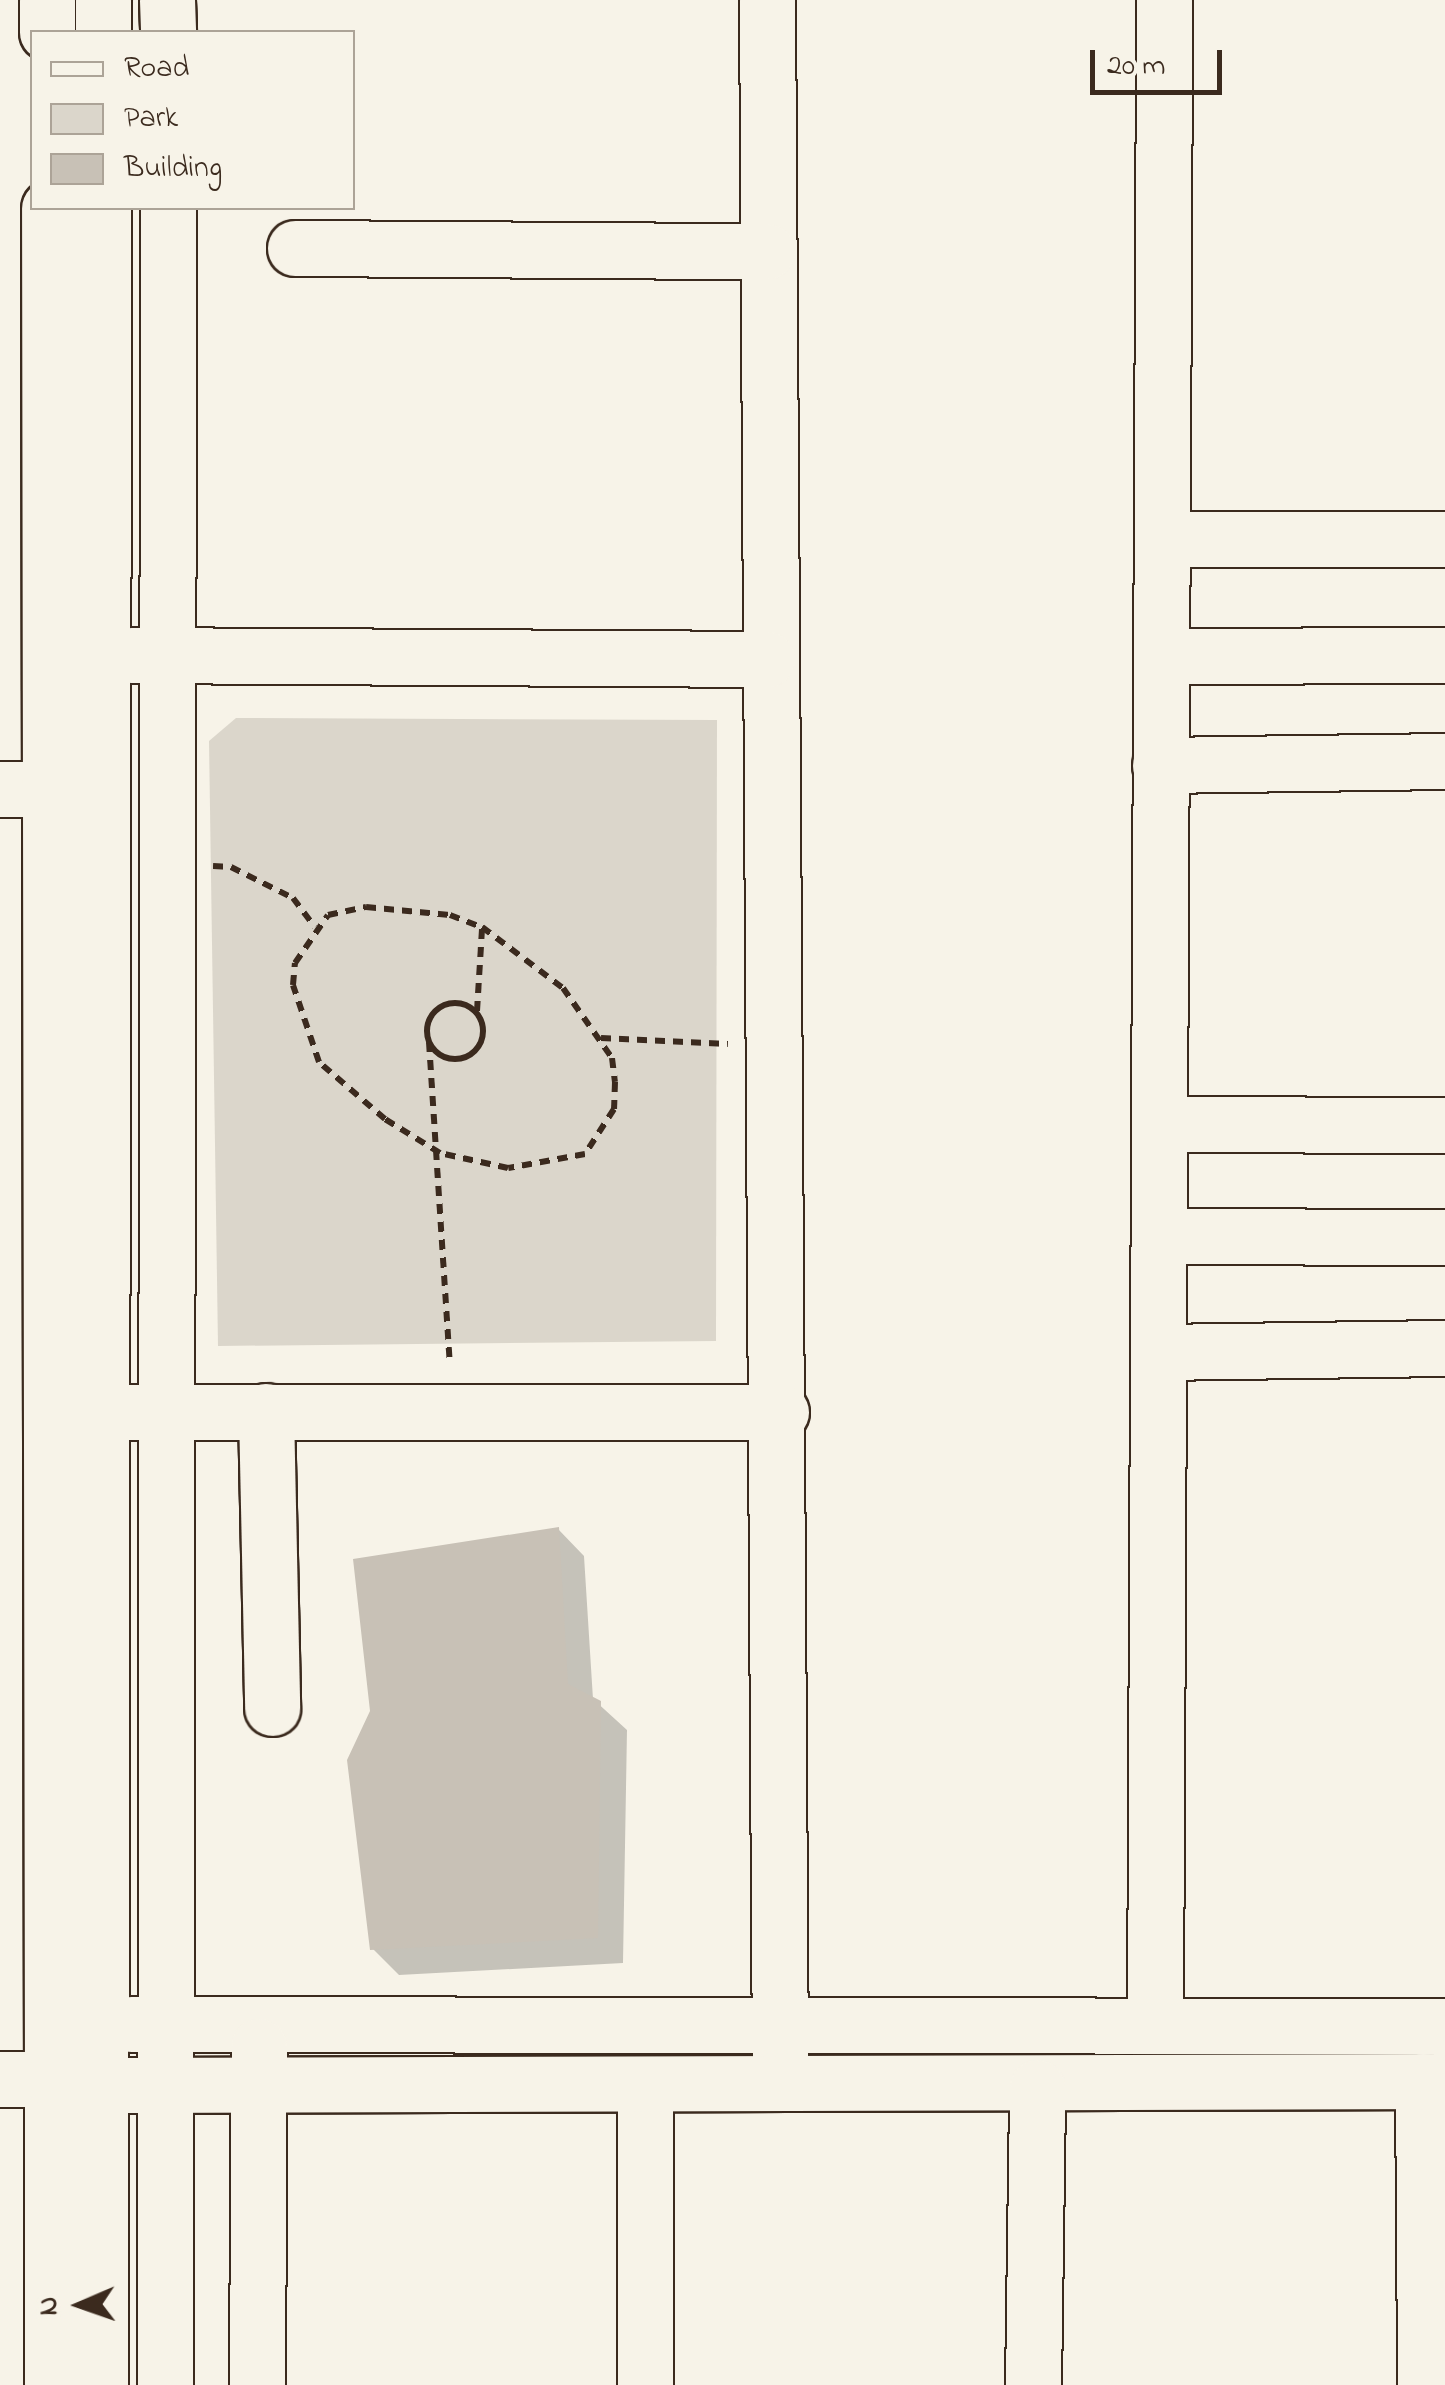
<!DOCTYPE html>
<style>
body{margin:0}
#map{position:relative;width:1445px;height:2385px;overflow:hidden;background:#f7f3e8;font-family:"Indie Flower",sans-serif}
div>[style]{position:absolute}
.green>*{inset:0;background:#dbd6cb}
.shadow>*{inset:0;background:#0003}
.building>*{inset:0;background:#c8c1b6}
.path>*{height:6px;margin-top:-3px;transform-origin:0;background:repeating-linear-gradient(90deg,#3b2a1e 0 10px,transparent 0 18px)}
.path>.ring{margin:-3px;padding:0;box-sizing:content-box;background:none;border:6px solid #3b2a1e;border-radius:50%}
.roads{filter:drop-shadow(2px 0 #3b2a1e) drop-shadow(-2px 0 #3b2a1e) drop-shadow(0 2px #3b2a1e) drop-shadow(0 -2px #3b2a1e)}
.minor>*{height:55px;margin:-27.5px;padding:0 27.5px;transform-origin:27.5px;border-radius:27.5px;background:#f7f3e8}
span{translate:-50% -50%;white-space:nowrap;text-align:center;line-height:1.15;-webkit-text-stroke:9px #f7f3e8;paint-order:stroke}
.legend{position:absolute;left:30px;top:30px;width:325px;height:180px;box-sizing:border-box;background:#f7f3e8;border:2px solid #aca397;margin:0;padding:12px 18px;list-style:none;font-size:30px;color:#3b2a1e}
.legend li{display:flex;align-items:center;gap:20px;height:50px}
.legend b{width:50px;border:2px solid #aca397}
.north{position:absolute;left:30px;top:2255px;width:100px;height:100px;-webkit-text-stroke:8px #f7f3e8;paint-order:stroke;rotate:268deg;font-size:28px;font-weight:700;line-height:40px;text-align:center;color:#3b2a1e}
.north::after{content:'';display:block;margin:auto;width:35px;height:45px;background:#3b2a1e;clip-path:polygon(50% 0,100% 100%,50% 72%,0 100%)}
.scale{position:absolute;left:1090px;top:50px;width:132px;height:45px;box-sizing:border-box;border:5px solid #3b2a1e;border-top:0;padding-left:12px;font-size:30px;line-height:35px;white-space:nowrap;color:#3b2a1e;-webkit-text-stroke:8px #f7f3e8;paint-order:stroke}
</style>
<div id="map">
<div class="green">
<div style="clip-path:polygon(236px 718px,717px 720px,716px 1341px,218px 1346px,209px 741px)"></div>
</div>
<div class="shadow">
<div style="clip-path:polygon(558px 1529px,584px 1556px,593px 1699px,627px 1730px,623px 1963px,399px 1975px,372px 1948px)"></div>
</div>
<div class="building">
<div style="clip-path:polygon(559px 1527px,568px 1684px,601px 1701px,598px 1938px,370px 1950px,347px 1760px,370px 1711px,353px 1559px)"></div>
</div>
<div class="path">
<div style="left:213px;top:866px;width:18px;rotate:3deg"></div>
<div style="left:231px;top:867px;width:69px;rotate:26.6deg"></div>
<div style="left:293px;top:898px;width:36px;rotate:53deg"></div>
<div style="left:366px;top:907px;width:84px;rotate:5.4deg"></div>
<div style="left:450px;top:915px;width:34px;rotate:21deg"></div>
<div style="left:482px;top:927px;width:101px;rotate:37deg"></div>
<div style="left:563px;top:988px;width:85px;rotate:55deg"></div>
<div style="left:612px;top:1058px;width:24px;rotate:83deg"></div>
<div style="left:615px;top:1082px;width:27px;rotate:92deg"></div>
<div style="left:614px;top:1109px;width:54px;rotate:122.8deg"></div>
<div style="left:585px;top:1154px;width:78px;rotate:169.7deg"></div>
<div style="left:508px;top:1168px;width:70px;rotate:-167.6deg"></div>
<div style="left:440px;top:1153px;width:65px;rotate:-148.3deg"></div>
<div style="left:385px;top:1119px;width:87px;rotate:-139.2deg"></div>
<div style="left:319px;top:1062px;width:81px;rotate:-108.7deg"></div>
<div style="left:293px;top:985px;width:22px;rotate:-85deg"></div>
<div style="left:295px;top:963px;width:58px;rotate:-55.5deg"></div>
<div style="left:328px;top:915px;width:39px;rotate:-12deg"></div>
<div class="ring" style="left:427px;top:1003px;width:50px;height:50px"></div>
<div style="left:477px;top:1011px;width:82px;rotate:-86.5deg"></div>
<div style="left:601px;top:1038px;width:127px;rotate:2.7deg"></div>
<div style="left:429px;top:1042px;width:323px;rotate:86.3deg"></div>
</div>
<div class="roads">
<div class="minor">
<div style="left:47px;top:0;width:32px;rotate:90deg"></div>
<div style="left:167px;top:0;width:32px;rotate:88deg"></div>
<div style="left:767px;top:0;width:2081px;rotate:89.64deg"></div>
<div style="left:103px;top:32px;width:32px;rotate:-90deg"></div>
<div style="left:295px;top:248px;width:472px;rotate:0.4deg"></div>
<div style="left:1162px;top:539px;width:283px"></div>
<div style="left:131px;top:655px;width:636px;rotate:0.36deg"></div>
<div style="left:1161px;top:656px;width:284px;rotate:-0.2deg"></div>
<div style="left:1160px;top:765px;width:285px;rotate:-0.8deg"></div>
<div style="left:0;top:789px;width:88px"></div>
<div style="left:1159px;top:1124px;width:286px;rotate:0.2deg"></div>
<div style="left:1159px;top:1236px;width:286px;rotate:0.2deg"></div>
<div style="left:1158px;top:1352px;width:287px;rotate:-0.8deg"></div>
<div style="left:266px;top:1411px;width:297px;rotate:88.8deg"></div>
<div style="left:124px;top:1412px;width:657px"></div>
<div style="left:1155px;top:2022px;width:2022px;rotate:-89.74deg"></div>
<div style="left:131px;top:2024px;width:1314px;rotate:0.09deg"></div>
<div style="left:0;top:2079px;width:52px"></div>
<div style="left:52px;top:2079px;width:1871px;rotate:-90.09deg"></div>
<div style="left:1423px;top:2081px;width:304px;rotate:89.6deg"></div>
<div style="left:645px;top:2084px;width:301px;rotate:90deg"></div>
<div style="left:128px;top:2085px;width:1317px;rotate:-0.17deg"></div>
<div style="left:52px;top:2385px;width:306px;rotate:-90deg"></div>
<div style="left:52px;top:2079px;width:37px"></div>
<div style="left:100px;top:2385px;width:2177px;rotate:-89.92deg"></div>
<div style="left:165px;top:2385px;width:2177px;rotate:-89.92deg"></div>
<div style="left:257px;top:2385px;width:339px;rotate:-89.7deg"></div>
<div style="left:1033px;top:2385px;width:298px;rotate:-89.2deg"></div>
</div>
</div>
<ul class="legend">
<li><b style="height:12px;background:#f7f3e8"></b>Road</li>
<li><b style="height:28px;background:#dbd6cb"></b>Park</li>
<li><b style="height:28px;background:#c8c1b6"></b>Building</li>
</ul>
<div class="north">N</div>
<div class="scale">20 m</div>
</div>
